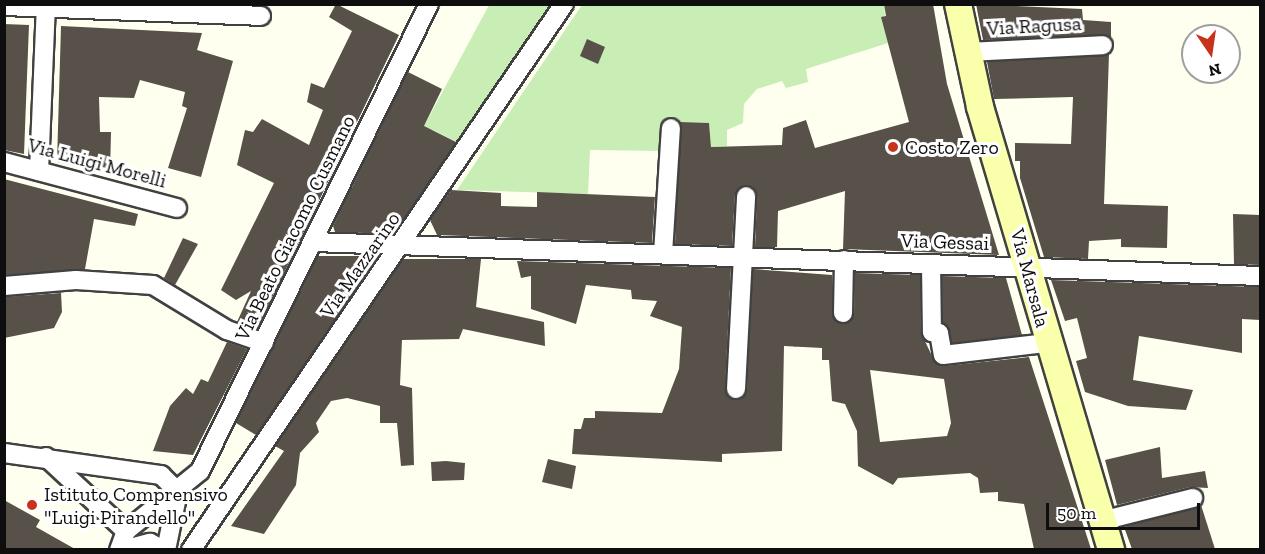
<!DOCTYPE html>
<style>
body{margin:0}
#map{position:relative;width:1265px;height:554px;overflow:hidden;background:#ffffef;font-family:"Zilla Slab",serif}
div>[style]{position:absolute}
.green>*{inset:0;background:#c8edb5}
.building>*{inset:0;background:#575149}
.roads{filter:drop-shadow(2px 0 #414141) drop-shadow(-2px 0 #414141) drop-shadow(0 2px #414141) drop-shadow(0 -2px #414141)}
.street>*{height:18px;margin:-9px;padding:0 9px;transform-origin:9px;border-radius:9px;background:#fff}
.secondary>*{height:26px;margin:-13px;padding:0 13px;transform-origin:13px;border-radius:13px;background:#f9ffaa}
.dots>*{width:16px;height:16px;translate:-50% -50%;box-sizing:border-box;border:3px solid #fff;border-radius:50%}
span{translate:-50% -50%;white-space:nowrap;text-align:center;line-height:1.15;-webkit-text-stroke:6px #fff;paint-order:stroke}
.street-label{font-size:20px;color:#0e0e0e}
.poi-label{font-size:20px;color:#0e0e0e}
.left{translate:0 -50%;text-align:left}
.frame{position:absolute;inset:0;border:6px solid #0e0e0e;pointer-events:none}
.north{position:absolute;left:1181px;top:24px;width:60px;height:60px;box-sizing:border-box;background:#fff;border:2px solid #9f9f9f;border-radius:50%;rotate:167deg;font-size:16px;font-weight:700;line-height:24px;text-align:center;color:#0e0e0e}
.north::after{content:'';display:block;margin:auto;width:21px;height:27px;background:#c9321a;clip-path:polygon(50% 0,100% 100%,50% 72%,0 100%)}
.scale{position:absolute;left:1046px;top:503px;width:154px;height:27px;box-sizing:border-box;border:3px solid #0e0e0e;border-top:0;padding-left:8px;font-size:18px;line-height:21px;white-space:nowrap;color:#0e0e0e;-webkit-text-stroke:4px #fff;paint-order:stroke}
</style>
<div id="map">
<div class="green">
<div style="clip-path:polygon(489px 5px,550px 5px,457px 142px,433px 130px,429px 134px,422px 130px)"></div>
<div style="clip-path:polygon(582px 5px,884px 5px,888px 43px,806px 69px,808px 82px,786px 88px,782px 81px,757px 89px,744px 104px,743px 123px,727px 130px,727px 146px,711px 147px,709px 123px,663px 122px,662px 151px,590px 150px,588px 194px,457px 190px)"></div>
</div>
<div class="building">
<div style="clip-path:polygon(336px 4px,399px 35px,257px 329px,237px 322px,251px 291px,236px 300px,221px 290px,274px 183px,237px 165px,245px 130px,253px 132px,262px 119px,309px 145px,323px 110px,307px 102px,311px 83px,324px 88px,352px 31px,329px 17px)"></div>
<div style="clip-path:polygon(884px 4px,933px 4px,947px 84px,999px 255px,843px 249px,845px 191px,778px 211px,777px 247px,755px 247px,757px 196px,746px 185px,735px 195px,732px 246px,675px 244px,680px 122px,709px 123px,711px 147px,782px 145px,783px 128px,806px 120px,815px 148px,909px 122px,881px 17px,886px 16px)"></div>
<div style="clip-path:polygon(976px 4px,1082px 9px,1083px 20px,1111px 22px,1111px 37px,983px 40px)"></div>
<div style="clip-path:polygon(4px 24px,29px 25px,24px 154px,4px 150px)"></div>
<div style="clip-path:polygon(61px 26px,202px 33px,197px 50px,233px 61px,201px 177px,168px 168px,187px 108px,182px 106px,185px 92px,140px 80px,134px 98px,99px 97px,100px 132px,111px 132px,110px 174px,57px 162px)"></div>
<div style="clip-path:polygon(587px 39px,605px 47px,598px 64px,580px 56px)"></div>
<div style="clip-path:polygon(1109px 54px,1104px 204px,1168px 206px,1167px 248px,1121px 247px,1121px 239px,1089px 241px,1088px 259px,1044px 257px,1020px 178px,1020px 161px,1015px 161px,1015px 143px,1071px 144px,1073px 97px,994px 99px,987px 62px)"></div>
<div style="clip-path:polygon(408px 72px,442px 89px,424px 126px,456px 142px,394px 234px,335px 232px,333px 226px)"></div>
<div style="clip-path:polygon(4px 179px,138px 214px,135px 226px,94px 219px,85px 269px,4px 275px)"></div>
<div style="clip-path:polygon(451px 190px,501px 193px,501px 206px,537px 207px,537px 192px,655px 197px,652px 243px,437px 235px,430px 220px)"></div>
<div style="clip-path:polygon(1233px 214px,1260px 215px,1260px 265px,1234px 264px)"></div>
<div style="clip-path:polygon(183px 238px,198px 244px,175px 285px,164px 278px)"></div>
<div style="clip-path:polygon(318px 256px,379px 256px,256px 435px,236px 423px)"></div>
<div style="clip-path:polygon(403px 259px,481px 259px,476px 307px,544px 322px,545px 346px,463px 329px,459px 339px,402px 340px,400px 385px,412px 388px,414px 465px,401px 466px,397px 423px,380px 423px,380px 406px,347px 398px,331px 401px,316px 423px,319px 432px,300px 453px,296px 485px,264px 534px,231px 526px,284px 451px,275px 446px)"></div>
<div style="clip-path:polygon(evenodd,517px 261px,731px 268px,725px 388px,736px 400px,747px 390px,753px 269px,832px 275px,832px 313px,842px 324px,854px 314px,855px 273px,920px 275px,921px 333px,935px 362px,944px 366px,1029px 357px,1091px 549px,1034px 549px,1024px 504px,998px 501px,998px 492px,980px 493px,978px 478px,970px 473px,898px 478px,893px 485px,858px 466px,857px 431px,845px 404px,832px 401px,829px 360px,822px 360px,822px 348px,784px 346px,782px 451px,722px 454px,722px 462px,572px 454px,574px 429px,581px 429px,584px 418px,595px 418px,595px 411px,662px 413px,679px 369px,682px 327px,650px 316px,657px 301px,632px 299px,631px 290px,586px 285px,576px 324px,531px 309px,531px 276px,521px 278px,517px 261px,870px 370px,944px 379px,951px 423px,947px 436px,880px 442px,870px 370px)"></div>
<div style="clip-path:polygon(942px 276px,1006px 278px,1022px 335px,952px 343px,943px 323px)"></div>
<div style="clip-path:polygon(1051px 280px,1260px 287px,1260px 320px,1242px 319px,1242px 353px,1139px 336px,1133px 380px,1193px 390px,1186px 410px,1128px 406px,1085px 392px,1076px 361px,1087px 358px,1077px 318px,1065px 321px)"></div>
<div style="clip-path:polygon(61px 293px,62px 312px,54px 328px,4px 338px,4px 297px)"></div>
<div style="clip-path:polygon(227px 342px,247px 349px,193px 455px,153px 451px,170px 406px,186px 388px,193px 394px,201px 379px,208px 382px)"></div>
<div style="clip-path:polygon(1160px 447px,1162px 478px,1205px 471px,1208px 488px,1190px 487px,1117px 505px,1105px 460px)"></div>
<div style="clip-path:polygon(548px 459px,576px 466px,572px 489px,542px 482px)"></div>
<div style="clip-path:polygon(446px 461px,465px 463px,464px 480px,432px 481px,431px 462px)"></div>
<div style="clip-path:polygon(4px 500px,40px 520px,36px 527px,75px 549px,4px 549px)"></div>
<div style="clip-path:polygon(1201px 505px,1215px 549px,1132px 549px,1124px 527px)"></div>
</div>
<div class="roads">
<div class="street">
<div style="left:4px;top:6px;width:257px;rotate:2.2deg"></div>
<div style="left:967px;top:52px;width:136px;rotate:-2.9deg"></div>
<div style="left:4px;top:162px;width:179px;rotate:14.9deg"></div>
<div style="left:39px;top:171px;width:167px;rotate:-87.6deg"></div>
<div style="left:314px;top:242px;width:947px;rotate:2.06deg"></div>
<div style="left:663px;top:254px;width:126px;rotate:-86.4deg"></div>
<div style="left:931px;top:264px;width:68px;rotate:89.2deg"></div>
<div style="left:932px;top:332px;width:7px;rotate:8deg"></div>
<div style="left:939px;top:333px;width:22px;rotate:80deg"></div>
<div style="left:943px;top:355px;width:105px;rotate:-6.6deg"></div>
<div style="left:4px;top:286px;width:72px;rotate:-4.8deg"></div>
<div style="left:76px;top:280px;width:77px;rotate:3.7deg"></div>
<div style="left:153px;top:285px;width:87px;rotate:31.3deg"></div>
<div style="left:227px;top:330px;width:39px;rotate:19deg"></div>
<div style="left:843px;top:313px;width:53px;rotate:-88.9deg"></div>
<div style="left:736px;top:389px;width:193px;rotate:-87deg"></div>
<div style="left:4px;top:453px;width:159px;rotate:8deg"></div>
<div style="left:161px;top:475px;width:24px;rotate:45deg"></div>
<div style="left:46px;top:457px;width:109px;rotate:42.8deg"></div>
<div style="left:1101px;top:521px;width:95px;rotate:-14deg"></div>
<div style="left:119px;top:550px;width:20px;rotate:-70deg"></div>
<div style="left:126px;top:531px;width:95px;rotate:-39deg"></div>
<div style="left:200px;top:471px;width:520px;rotate:-63.88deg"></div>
<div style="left:123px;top:550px;width:28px;rotate:-15deg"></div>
<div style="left:150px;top:543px;width:15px;rotate:28deg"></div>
<div style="left:166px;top:550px;width:59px;rotate:-78.3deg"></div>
<div style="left:191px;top:550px;width:661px;rotate:-55.66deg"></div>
</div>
<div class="secondary">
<div style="left:958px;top:4px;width:105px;rotate:77.9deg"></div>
<div style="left:980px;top:107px;width:462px;rotate:73.5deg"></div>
</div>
</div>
<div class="dots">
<div style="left:893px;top:147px;background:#c9321a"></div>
<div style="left:32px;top:505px;background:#c9321a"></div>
</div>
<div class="street-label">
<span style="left:1034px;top:26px;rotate:-3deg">Via Ragusa</span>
<span style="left:97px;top:163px;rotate:15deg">Via Luigi Morelli</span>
<span style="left:295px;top:228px;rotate:-64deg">Via Beato Giacomo Cusmano</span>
<span style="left:945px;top:242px;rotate:2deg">Via Gessai</span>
<span style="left:360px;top:265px;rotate:-55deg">Via Mazzarino</span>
<span style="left:1030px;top:278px;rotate:75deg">Via Marsala</span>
</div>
<div class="poi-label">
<span class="left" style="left:905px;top:147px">Costo Zero</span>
<span class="left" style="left:44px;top:506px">Istituto Comprensivo<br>"Luigi Pirandello"</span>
</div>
<div class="frame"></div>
<div class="north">N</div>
<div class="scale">50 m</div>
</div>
